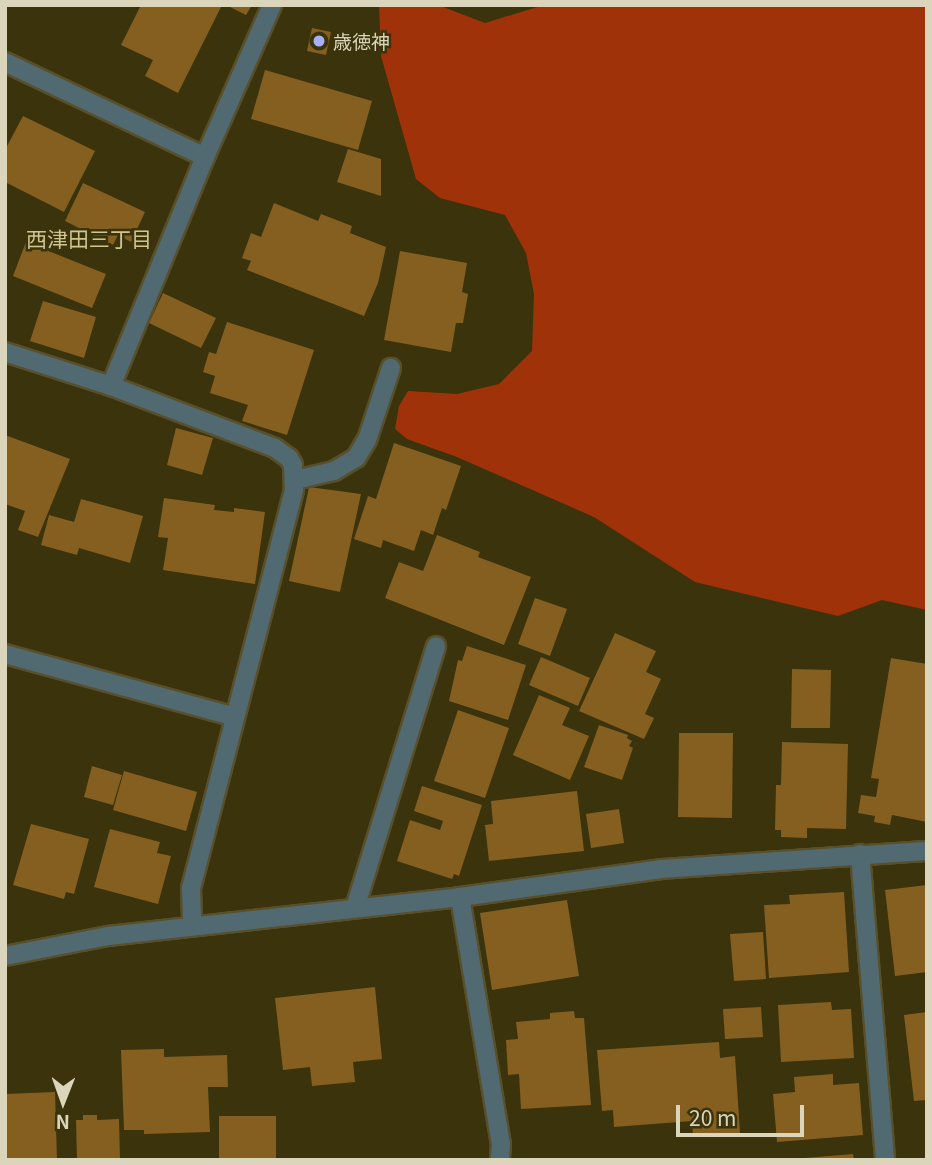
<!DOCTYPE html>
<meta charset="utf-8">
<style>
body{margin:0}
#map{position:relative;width:932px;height:1165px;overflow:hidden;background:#3b330c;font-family:Georgia,"Noto Sans JP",serif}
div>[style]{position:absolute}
.forest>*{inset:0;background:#a03209}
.building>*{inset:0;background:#845f20}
.roads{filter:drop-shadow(2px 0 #58502c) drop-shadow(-2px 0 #58502c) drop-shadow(0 2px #58502c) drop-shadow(0 -2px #58502c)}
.service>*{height:18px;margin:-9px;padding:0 9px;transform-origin:9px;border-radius:9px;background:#516a72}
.minor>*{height:18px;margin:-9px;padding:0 9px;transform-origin:9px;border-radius:9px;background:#516a72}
.dots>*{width:19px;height:19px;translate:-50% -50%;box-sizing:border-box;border:4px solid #3b330c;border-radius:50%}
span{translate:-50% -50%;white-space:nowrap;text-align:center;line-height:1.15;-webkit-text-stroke:5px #3b330c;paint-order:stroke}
.poi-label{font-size:19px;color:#dbd6bb}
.left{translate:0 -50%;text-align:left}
.neighbourhood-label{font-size:21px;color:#d0c48f}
.frame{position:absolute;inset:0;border:7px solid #dbd6bb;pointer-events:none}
.north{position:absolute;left:28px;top:1067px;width:70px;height:70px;-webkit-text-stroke:5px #3b330c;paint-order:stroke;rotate:181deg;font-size:19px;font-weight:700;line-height:28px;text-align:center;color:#dbd6bb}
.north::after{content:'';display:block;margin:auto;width:24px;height:32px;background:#dbd6bb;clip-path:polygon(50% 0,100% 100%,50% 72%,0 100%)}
.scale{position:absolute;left:676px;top:1105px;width:128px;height:32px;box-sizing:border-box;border:4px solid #dbd6bb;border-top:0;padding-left:9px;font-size:21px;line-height:24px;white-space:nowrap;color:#dbd6bb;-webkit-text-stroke:5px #3b330c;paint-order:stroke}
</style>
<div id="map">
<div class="forest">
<div style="clip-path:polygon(379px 5px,438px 5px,485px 23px,544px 5px,927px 5px,927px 610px,882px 600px,838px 616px,695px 582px,594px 517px,457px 457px,407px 439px,395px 429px,399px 406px,408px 391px,457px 394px,499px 384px,532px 351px,534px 294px,526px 253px,505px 215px,440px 198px,416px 179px,381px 56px)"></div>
</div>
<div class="building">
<div style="clip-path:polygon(141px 5px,221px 7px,178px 93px,145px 76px,153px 60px,121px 45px)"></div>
<div style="clip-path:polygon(226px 5px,252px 5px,246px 15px)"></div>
<div style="clip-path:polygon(312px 28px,331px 32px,326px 55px,307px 51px)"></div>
<div style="clip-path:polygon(265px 70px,372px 101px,358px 150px,251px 119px)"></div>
<div style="clip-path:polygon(23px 116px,95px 151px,64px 212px,5px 182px,5px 150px)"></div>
<div style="clip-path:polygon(348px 149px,381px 159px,381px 196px,337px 182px)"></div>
<div style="clip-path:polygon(83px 183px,145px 212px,131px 242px,118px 235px,113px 245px,65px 221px)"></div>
<div style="clip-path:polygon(274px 203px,318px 221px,321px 214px,352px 226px,350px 233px,386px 247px,378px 283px,364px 316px,247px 270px,251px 261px,242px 258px,251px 233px,261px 237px)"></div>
<div style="clip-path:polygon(26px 242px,106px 274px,92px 308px,13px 276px)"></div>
<div style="clip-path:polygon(400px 251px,467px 263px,462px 292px,468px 294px,463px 323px,456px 323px,451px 352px,384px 340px)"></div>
<div style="clip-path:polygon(163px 293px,216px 318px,201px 348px,149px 323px)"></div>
<div style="clip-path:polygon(43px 301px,96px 317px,84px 358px,30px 341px)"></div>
<div style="clip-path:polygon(227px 322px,314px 350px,287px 435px,242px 421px,248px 405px,210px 393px,215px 376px,203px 372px,209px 352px,216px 354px)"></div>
<div style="clip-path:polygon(176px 428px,213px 438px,202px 475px,167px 465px)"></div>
<div style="clip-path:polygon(5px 435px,70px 459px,38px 537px,18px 530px,25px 511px,5px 504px)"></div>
<div style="clip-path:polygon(394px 443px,461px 466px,446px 510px,442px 508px,433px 535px,421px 530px,414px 551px,383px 540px,381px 548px,354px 539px,368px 496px,376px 499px)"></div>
<div style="clip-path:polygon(309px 487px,361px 494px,340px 592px,289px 581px)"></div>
<div style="clip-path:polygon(164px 498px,215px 505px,214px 510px,234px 512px,234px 508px,265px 512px,255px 584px,163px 570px,168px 538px,158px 537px)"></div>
<div style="clip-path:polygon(81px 499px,143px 516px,130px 563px,79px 548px,77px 555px,41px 545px,49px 515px,74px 522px)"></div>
<div style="clip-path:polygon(437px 535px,480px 552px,478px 557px,531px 577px,504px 645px,385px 598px,399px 562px,423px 571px)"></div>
<div style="clip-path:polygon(535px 598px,567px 609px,550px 656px,518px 644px)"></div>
<div style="clip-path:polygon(615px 633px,656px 651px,646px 672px,661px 679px,645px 714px,654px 718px,644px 739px,579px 711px)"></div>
<div style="clip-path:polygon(467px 646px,526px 665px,508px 720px,449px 701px,458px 660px,462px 661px)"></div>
<div style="clip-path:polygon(541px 657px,590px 678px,578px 706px,529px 685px)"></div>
<div style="clip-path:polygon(891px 658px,927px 664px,927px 822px,892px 815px,890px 825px,874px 822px,875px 816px,858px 813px,861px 795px,876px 797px,879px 779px,871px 778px)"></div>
<div style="clip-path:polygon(792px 669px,831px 670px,830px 728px,791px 728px)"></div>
<div style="clip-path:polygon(539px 695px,570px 708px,562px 725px,589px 736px,570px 780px,513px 755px)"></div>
<div style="clip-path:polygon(458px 710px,509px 728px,485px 798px,434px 781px)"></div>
<div style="clip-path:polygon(599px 725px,628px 735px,627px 738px,632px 741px,629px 746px,633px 748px,622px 780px,584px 767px)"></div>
<div style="clip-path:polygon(679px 733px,733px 733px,732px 818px,678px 817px)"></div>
<div style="clip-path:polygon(782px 742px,848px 744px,846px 829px,807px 828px,807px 838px,781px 837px,781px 830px,775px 830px,776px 785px,781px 785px)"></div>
<div style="clip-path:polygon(92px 766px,122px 775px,113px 805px,84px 797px)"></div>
<div style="clip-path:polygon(124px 771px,197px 792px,186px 831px,113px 810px)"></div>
<div style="clip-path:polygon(422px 786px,482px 805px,459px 876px,454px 874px,452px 879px,397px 861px,410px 820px,440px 830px,443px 821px,414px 811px)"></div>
<div style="clip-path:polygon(577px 791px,584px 851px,489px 861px,485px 825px,493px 824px,491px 801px)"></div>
<div style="clip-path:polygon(619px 809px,624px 843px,591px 848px,586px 814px)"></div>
<div style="clip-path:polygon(31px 824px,89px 839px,74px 894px,66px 892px,64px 899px,13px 885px)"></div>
<div style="clip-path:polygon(110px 829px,160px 842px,157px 853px,171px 856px,158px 904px,94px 887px)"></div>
<div style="clip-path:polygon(927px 885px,927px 972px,895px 976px,885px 890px)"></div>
<div style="clip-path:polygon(844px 892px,849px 972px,769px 978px,764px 905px,790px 904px,789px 895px)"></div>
<div style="clip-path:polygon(567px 900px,579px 976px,492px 990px,480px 913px)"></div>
<div style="clip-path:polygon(763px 932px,766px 979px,734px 981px,730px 934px)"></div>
<div style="clip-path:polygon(375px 987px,382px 1059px,353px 1062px,355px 1082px,312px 1086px,310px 1067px,283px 1070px,275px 998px)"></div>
<div style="clip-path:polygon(831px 1002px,832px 1010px,851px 1009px,854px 1058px,781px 1062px,778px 1005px)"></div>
<div style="clip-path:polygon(761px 1007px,763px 1037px,725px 1039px,723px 1009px)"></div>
<div style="clip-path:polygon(574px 1011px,575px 1018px,584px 1018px,591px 1105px,521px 1109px,519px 1074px,508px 1075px,506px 1040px,518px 1039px,516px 1022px,550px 1019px,550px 1013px)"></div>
<div style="clip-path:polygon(927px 1012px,927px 1100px,914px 1101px,904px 1015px)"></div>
<div style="clip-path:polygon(719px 1042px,720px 1058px,735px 1056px,740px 1133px,693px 1136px,692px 1121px,614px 1127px,613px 1110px,602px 1111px,597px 1050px)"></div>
<div style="clip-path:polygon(164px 1049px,164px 1057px,227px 1055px,228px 1087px,208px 1087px,210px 1132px,144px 1134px,144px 1130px,124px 1130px,121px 1050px)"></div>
<div style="clip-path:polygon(833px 1074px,833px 1085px,859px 1083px,863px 1135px,777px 1142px,773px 1094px,795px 1092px,794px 1077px)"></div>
<div style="clip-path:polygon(55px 1092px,57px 1160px,5px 1160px,5px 1094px)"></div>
<div style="clip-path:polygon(83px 1115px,97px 1115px,97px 1120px,119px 1119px,120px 1160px,77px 1160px,76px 1120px,83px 1120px)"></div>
<div style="clip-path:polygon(219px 1116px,276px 1116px,276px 1160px,219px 1160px)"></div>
<div style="clip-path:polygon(853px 1154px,854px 1160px,805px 1160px,805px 1158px)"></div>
</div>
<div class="roads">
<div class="service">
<div style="left:355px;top:908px;width:274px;rotate:-72.8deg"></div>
</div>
<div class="minor">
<div style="left:5px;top:62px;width:221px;rotate:25.4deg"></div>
<div style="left:5px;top:352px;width:111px;rotate:17.8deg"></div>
<div style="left:111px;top:386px;width:175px;rotate:20.7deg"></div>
<div style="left:275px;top:448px;width:17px;rotate:36deg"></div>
<div style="left:289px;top:458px;width:8px;rotate:60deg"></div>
<div style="left:293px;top:465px;width:25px;rotate:88deg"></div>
<div style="left:294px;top:490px;width:412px;rotate:104.5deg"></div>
<div style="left:191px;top:889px;width:37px;rotate:88deg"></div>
<div style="left:111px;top:386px;width:248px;rotate:-67.7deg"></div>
<div style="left:205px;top:157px;width:166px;rotate:-66.2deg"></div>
<div style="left:295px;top:480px;width:40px;rotate:-13deg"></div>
<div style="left:334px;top:471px;width:26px;rotate:-31deg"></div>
<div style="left:356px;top:458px;width:21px;rotate:-59deg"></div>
<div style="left:367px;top:440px;width:76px;rotate:-71.6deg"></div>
<div style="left:5px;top:654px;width:238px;rotate:15.3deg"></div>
<div style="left:860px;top:854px;width:307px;rotate:85.3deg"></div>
<div style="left:460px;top:897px;width:250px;rotate:80.6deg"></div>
<div style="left:501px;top:1144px;width:16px;rotate:94deg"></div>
<div style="left:5px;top:956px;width:105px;rotate:-11deg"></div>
<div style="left:108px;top:936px;width:354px;rotate:-6.3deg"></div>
<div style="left:460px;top:897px;width:203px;rotate:-7.9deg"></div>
<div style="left:661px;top:869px;width:267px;rotate:-3.9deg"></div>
</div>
</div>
<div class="dots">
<div style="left:319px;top:41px;background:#a6b1fc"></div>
</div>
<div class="poi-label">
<span class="left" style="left:333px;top:41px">歳徳神</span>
</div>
<div class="neighbourhood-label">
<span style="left:89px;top:238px">西津田三丁目</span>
</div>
<div class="frame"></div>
<div class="north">N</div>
<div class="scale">20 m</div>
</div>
